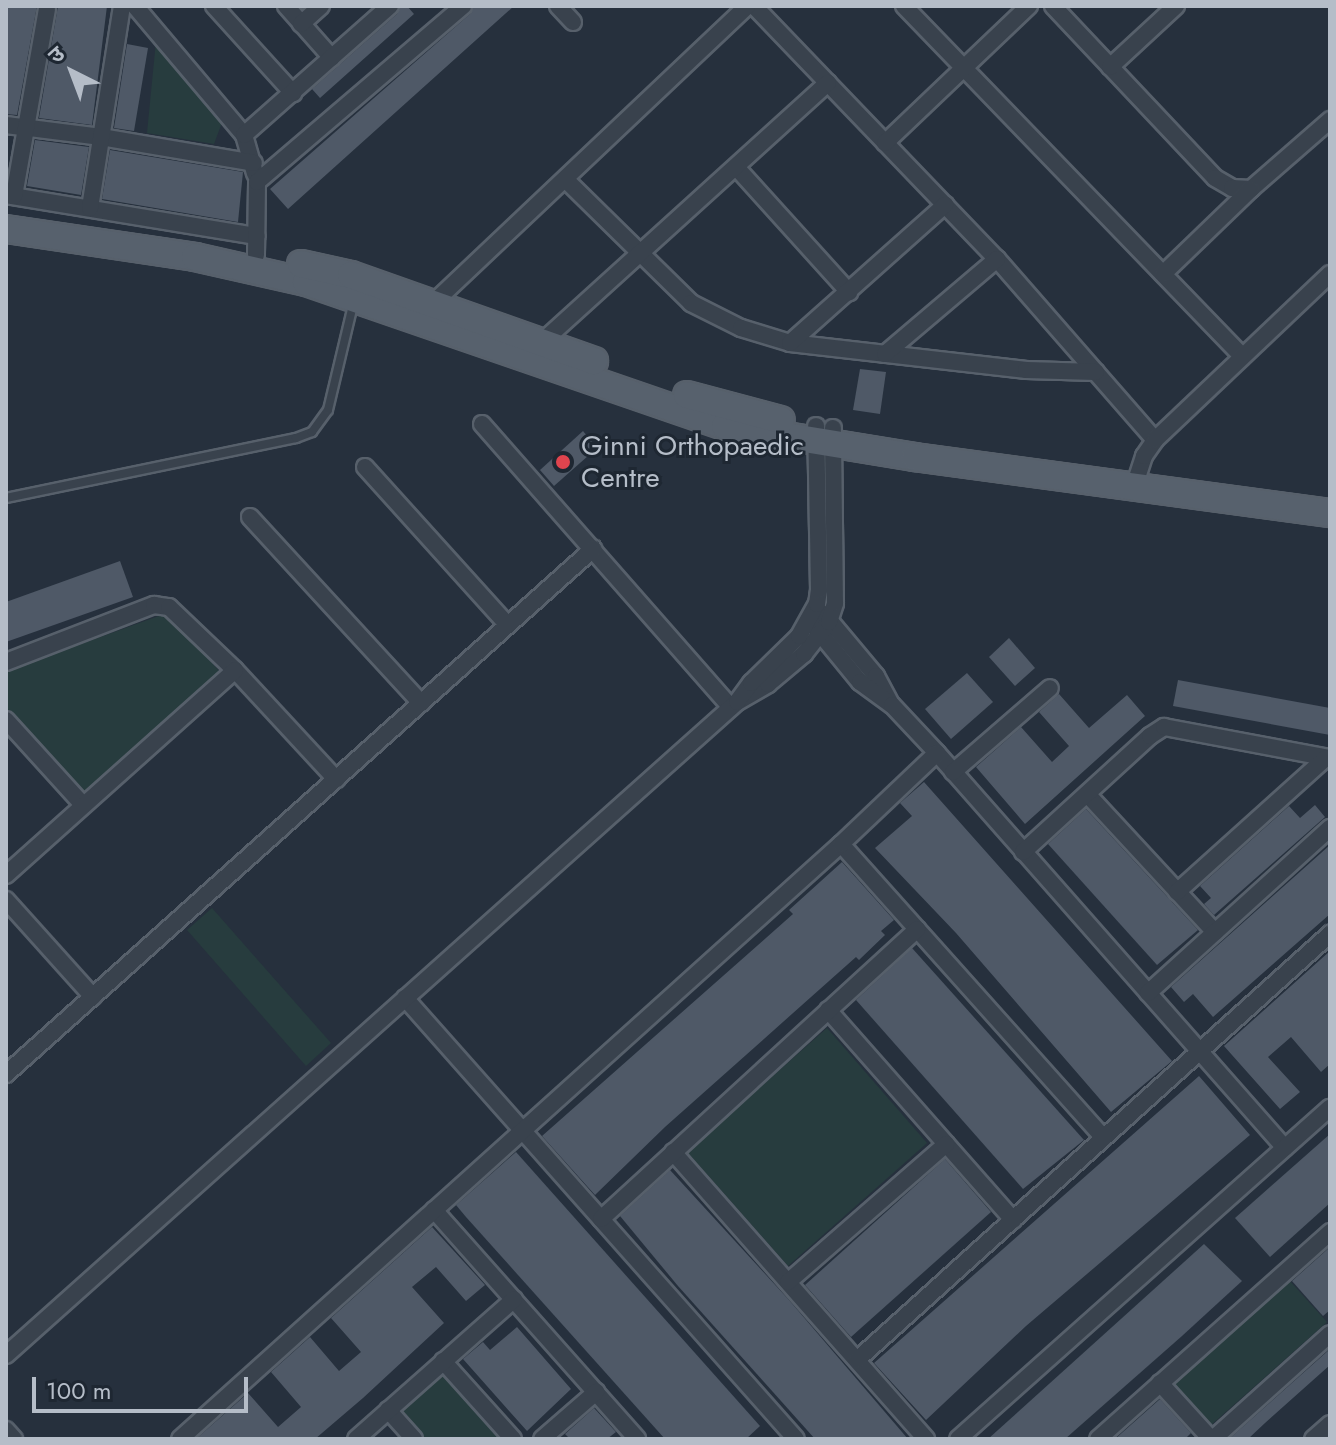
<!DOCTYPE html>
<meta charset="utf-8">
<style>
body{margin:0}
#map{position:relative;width:1336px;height:1445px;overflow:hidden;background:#26303d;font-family:Jost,"Noto Sans Devanagari",sans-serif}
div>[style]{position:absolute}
.green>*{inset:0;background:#273c3e}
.building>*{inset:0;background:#4f5967}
.roads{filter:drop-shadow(2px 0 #57606b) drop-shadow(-2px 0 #57606b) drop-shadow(0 2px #57606b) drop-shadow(0 -2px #57606b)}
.service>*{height:8px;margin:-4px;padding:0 4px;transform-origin:4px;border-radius:4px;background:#39424d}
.minor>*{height:16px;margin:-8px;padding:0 8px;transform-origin:8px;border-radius:8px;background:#39424d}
.primary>*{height:26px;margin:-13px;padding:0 13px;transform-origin:13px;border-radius:13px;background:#57616d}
.dots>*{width:22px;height:22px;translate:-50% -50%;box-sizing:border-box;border:4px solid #1e2732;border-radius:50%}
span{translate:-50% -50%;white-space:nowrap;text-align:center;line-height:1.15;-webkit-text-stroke:6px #1e2732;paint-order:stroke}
.poi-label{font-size:28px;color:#b5bdc8}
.left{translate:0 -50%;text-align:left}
.frame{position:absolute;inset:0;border:8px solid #b5bdc8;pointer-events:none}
.north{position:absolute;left:32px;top:32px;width:80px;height:80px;-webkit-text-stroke:6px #1e2732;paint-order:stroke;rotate:318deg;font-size:22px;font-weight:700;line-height:32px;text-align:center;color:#b5bdc8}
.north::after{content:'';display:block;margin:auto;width:28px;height:36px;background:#b5bdc8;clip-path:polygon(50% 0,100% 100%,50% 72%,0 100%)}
.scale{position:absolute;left:32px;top:1377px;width:216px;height:36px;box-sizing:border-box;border:4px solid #b5bdc8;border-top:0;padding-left:10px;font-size:24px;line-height:28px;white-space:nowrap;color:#b5bdc8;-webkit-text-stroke:6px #1e2732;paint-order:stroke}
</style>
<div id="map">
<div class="green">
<div style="clip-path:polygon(156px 41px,224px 117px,214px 144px,147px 133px)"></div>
<div style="clip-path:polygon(167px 613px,221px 673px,85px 795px,6px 707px,6px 671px)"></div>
<div style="clip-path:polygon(212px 908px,331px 1043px,306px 1066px,187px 930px)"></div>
<div style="clip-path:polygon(827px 1028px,927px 1143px,788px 1266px,687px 1152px)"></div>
<div style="clip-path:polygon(1289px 1280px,1327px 1322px,1210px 1426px,1172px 1384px)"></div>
<div style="clip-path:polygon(441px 1372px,502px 1439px,421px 1439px,397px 1412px)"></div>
</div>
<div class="building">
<div style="clip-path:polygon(6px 6px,37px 6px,17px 115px,6px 114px)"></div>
<div style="clip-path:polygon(58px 6px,107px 6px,92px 125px,39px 118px)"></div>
<div style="clip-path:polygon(401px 6px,407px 6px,414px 14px,320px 98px,312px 89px,397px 14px)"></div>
<div style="clip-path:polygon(474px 6px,514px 6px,288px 209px,270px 189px,470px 14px)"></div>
<div style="clip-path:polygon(127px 44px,148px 48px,134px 131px,114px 128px)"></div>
<div style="clip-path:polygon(35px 140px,89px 147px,81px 195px,27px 186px)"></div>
<div style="clip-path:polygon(110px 150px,243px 172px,238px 222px,102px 199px)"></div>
<div style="clip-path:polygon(860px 369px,886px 372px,880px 414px,853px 410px)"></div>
<div style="clip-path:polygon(583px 431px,597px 448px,554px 486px,540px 470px)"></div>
<div style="clip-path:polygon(120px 561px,133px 597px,6px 642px,6px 602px)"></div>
<div style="clip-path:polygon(1009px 638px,1035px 668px,1015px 686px,989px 657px)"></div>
<div style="clip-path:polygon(967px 673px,993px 702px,951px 739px,925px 709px)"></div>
<div style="clip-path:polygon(1178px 680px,1330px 708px,1330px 735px,1173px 706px)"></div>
<div style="clip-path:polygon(1059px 694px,1089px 728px,1127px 695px,1145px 716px,1025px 824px,976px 767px,1021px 727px,1052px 762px,1069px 746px,1039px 712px)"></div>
<div style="clip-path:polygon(924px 782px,1172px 1061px,1111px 1112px,956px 933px,875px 848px,912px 816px,900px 803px)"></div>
<div style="clip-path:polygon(1315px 805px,1325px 817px,1214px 915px,1204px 904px,1211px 898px,1200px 886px,1289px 806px,1300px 818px)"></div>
<div style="clip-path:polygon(1086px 809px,1198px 930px,1157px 965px,1048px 844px)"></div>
<div style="clip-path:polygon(1330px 845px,1330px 914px,1213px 1017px,1193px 994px,1184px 1002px,1171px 987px)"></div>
<div style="clip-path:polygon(842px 862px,894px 920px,881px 931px,885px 935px,859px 960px,856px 957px,665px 1127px,595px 1195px,542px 1136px,793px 914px,789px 910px)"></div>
<div style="clip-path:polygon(912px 948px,1084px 1140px,1023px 1189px,856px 1000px)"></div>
<div style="clip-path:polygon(1330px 951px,1330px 1064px,1321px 1072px,1291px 1037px,1268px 1057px,1300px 1092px,1280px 1109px,1224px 1046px)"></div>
<div style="clip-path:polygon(1199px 1076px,1250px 1135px,1026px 1326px,926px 1420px,874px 1363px)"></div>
<div style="clip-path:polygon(1330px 1134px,1330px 1203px,1270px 1257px,1235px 1218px)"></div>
<div style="clip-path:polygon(516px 1152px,760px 1426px,746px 1439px,665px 1439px,466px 1217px,456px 1205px)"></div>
<div style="clip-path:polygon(945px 1159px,991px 1212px,851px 1337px,805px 1285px)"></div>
<div style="clip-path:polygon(670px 1170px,789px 1300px,908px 1439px,815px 1439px,678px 1286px,620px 1216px)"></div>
<div style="clip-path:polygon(432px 1227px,485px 1285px,466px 1301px,436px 1267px,412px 1287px,444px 1323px,363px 1398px,315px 1439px,196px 1439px,248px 1393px,278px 1427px,301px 1407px,271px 1372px,310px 1337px,339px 1371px,361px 1352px,331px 1318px)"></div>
<div style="clip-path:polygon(1204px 1244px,1242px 1281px,1182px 1336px,1065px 1439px,988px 1439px)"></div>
<div style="clip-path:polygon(1330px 1247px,1330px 1310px,1323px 1316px,1292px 1281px)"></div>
<div style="clip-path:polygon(517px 1327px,571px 1389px,527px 1431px,463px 1359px,483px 1342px,490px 1350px)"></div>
<div style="clip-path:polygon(1330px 1349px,1330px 1365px,1265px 1423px,1248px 1439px,1229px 1439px)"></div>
<div style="clip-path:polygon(1160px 1399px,1191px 1433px,1185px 1439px,1115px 1439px)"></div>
<div style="clip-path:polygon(594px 1408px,616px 1432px,607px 1439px,570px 1439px,565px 1434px)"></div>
</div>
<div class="roads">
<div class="service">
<div style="left:6px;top:498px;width:296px;rotate:-11.7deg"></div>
<div style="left:296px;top:438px;width:17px;rotate:-21deg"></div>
<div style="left:312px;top:432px;width:27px;rotate:-54deg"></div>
<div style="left:328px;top:410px;width:112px;rotate:-76.6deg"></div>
</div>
<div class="minor">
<div style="left:135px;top:6px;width:169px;rotate:49.8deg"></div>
<div style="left:244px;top:135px;width:40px;rotate:74deg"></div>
<div style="left:214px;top:6px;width:118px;rotate:47.8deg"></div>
<div style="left:286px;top:6px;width:69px;rotate:48.5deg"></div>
<div style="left:558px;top:6px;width:22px;rotate:47deg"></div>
<div style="left:754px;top:6px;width:351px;rotate:46.2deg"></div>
<div style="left:997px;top:259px;width:240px;rotate:48.9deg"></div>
<div style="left:904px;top:6px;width:485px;rotate:46deg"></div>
<div style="left:1053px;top:6px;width:236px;rotate:46.7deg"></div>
<div style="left:1215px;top:178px;width:20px;rotate:30deg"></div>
<div style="left:1232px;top:188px;width:19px;rotate:3deg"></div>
<div style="left:1251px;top:189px;width:105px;rotate:-41.1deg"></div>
<div style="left:301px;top:24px;width:27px;rotate:-42deg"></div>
<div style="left:1110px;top:67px;width:90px;rotate:-42.7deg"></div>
<div style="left:6px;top:125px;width:96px;rotate:7.2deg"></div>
<div style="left:101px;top:137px;width:155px;rotate:9.6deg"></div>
<div style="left:244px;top:135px;width:195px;rotate:-41.5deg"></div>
<div style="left:885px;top:143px;width:199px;rotate:-43.6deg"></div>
<div style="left:736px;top:167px;width:169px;rotate:47.9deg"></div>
<div style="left:565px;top:179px;width:177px;rotate:44.5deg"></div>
<div style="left:691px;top:303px;width:56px;rotate:26.6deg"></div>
<div style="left:741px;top:328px;width:51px;rotate:17deg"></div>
<div style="left:790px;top:343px;width:238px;rotate:6.5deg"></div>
<div style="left:1026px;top:370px;width:70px;rotate:1.6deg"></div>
<div style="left:6px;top:195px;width:254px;rotate:9.3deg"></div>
<div style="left:14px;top:196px;width:190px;rotate:-80deg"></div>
<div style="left:90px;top:208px;width:205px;rotate:-81deg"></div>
<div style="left:256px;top:255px;width:73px;rotate:-89.2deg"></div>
<div style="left:257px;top:182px;width:271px;rotate:-40.5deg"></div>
<div style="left:1163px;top:274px;width:122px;rotate:-44deg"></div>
<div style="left:428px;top:308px;width:439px;rotate:-43.4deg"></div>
<div style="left:542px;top:342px;width:386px;rotate:-42.2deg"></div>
<div style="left:790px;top:343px;width:208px;rotate:-41.7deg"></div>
<div style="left:885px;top:354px;width:147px;rotate:-40.3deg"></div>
<div style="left:482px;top:424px;width:377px;rotate:48.7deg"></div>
<div style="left:365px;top:467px;width:213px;rotate:47.9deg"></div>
<div style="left:1134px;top:487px;width:33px;rotate:-72deg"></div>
<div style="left:1144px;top:456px;width:19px;rotate:-55deg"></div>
<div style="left:1155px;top:440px;width:241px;rotate:-43.5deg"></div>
<div style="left:250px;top:517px;width:253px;rotate:47.4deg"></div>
<div style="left:824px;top:614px;width:81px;rotate:50deg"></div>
<div style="left:876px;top:676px;width:32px;rotate:62deg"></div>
<div style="left:810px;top:621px;width:79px;rotate:50.7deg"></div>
<div style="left:860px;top:682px;width:39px;rotate:36deg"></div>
<div style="left:892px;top:705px;width:66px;rotate:46.8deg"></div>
<div style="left:937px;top:753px;width:526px;rotate:48.62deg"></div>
<div style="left:6px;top:662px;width:159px;rotate:-21.1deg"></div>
<div style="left:154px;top:605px;width:15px;rotate:8deg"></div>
<div style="left:169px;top:607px;width:91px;rotate:43.7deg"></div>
<div style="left:235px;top:670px;width:149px;rotate:47.2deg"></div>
<div style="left:739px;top:701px;width:34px;rotate:-30deg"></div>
<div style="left:768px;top:684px;width:47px;rotate:-39.8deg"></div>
<div style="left:804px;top:654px;width:41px;rotate:-52deg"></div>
<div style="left:829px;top:622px;width:20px;rotate:-72deg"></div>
<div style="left:835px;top:603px;width:175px;rotate:-90.7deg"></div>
<div style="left:6px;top:720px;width:115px;rotate:47.8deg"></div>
<div style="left:953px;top:772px;width:128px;rotate:-40.9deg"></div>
<div style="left:1088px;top:795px;width:187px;rotate:47.2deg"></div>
<div style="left:841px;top:844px;width:394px;rotate:48.2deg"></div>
<div style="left:1023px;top:852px;width:172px;rotate:-42.4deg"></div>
<div style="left:1150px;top:736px;width:17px;rotate:-33deg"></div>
<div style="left:1164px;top:727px;width:169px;rotate:10.6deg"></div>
<div style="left:6px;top:875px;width:307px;rotate:-41.8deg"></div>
<div style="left:1177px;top:892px;width:200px;rotate:-42deg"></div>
<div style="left:6px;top:900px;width:130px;rotate:48.1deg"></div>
<div style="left:1148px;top:993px;width:246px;rotate:-42.2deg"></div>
<div style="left:405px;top:998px;width:589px;rotate:48.44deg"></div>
<div style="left:828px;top:1010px;width:280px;rotate:48.6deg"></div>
<div style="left:6px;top:1074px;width:788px;rotate:-41.81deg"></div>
<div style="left:673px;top:1152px;width:383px;rotate:48.6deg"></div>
<div style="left:434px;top:1210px;width:306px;rotate:48.4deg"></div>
<div style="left:601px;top:1219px;width:429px;rotate:-42.5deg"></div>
<div style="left:788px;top:1282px;width:210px;rotate:-41.1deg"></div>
<div style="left:6px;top:1355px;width:980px;rotate:-41.77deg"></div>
<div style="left:737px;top:702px;width:24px;rotate:-54deg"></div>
<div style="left:751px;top:683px;width:67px;rotate:-44.4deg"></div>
<div style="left:799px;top:636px;width:37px;rotate:-61deg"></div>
<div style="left:817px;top:604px;width:14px;rotate:-82deg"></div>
<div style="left:819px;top:590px;width:164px;rotate:-91deg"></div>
<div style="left:857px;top:1360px;width:637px;rotate:-42.01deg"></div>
<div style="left:443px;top:1361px;width:105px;rotate:48.1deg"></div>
<div style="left:1160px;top:1383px;width:76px;rotate:47.7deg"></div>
<div style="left:388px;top:1410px;width:39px;rotate:48deg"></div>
<div style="left:6px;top:1430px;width:12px;rotate:48deg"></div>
<div style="left:180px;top:1439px;width:889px;rotate:-41.99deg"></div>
<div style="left:841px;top:844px;width:132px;rotate:-43.5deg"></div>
<div style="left:356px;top:1439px;width:211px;rotate:-41.5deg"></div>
<div style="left:542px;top:1439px;width:72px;rotate:-41deg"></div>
<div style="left:958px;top:1439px;width:498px;rotate:-41.7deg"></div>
<div style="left:1098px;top:1439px;width:311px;rotate:-41.7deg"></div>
<div style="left:1213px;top:1439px;width:157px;rotate:-41.9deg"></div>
<div style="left:1313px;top:1439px;width:23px;rotate:-41deg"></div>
</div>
<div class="primary">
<div style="left:6px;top:229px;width:191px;rotate:8.4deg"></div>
<div style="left:195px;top:257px;width:114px;rotate:12.7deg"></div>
<div style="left:306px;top:282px;width:443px;rotate:19deg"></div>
<div style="left:725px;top:426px;width:193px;rotate:9.3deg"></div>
<div style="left:915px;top:457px;width:419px;rotate:7.7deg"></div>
<div style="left:301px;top:264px;width:51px;rotate:12.4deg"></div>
<div style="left:351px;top:275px;width:258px;rotate:19.5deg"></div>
<div style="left:687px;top:395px;width:97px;rotate:14.9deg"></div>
</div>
</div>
<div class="dots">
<div style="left:563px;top:462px;background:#e0444e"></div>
</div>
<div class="poi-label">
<span class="left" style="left:581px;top:462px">Ginni Orthopaedic<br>Centre</span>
</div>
<div class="frame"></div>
<div class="north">उ</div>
<div class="scale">100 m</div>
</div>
